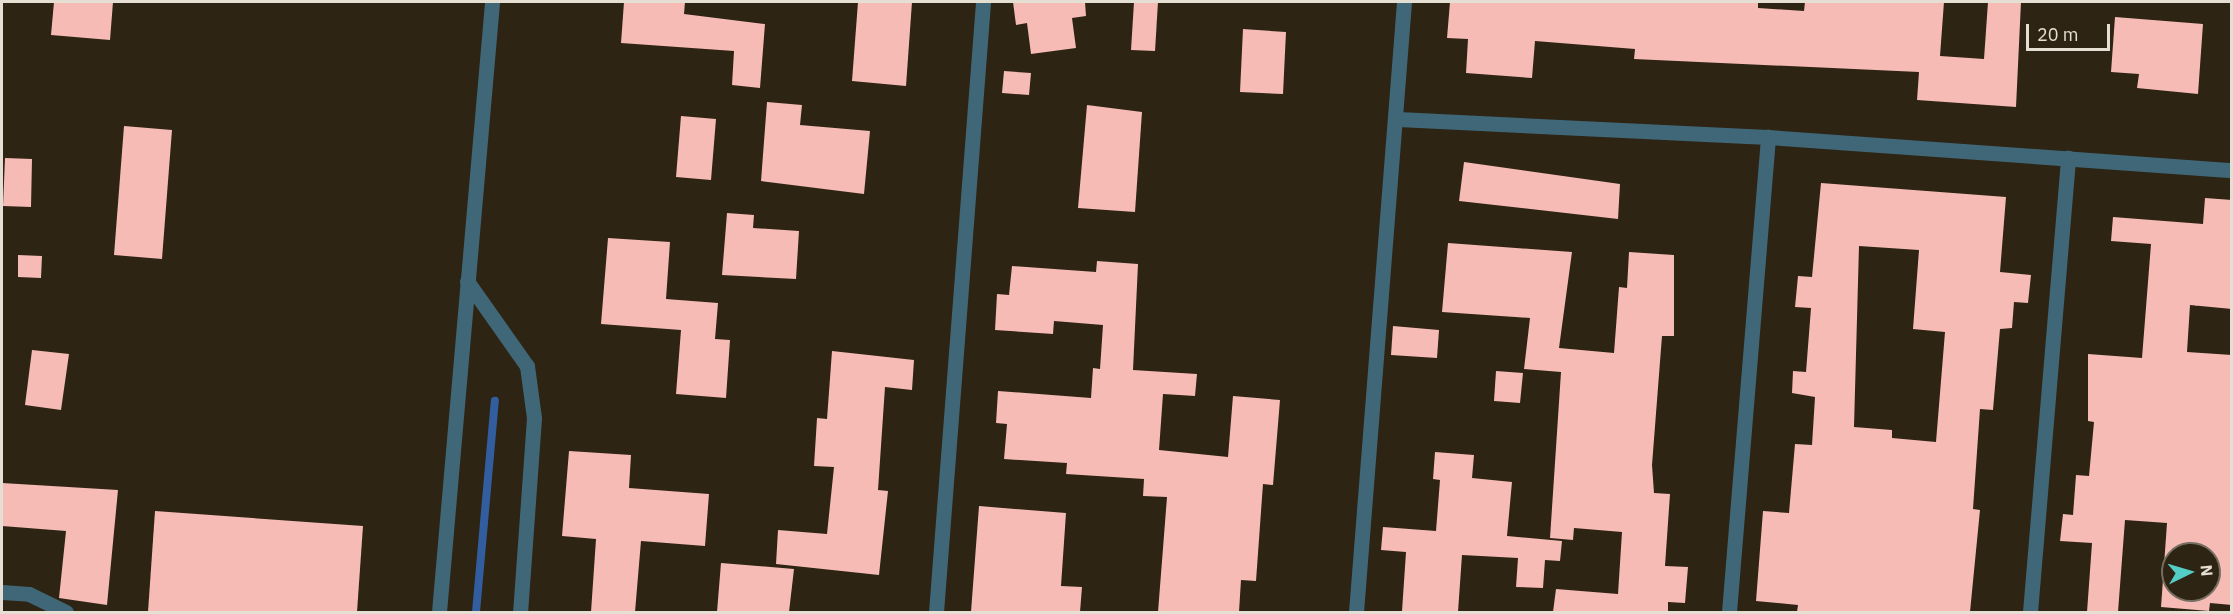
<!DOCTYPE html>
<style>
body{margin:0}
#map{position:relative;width:2233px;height:614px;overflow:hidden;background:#2d2413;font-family:"IBM Plex Sans",sans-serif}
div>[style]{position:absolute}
.stream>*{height:8px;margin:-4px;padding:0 4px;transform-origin:4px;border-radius:4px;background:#325ea0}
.building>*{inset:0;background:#f6bbb5}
.service>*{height:15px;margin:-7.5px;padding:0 7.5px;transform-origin:7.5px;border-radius:7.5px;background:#3f6778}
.minor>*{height:15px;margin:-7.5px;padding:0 7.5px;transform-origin:7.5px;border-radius:7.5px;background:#3f6778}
span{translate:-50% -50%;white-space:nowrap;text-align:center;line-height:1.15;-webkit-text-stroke:6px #2d2413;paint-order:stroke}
.frame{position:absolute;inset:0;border:3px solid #e4ded3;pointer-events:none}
.north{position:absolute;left:2161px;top:542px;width:60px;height:60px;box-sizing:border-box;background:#2d2413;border:2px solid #766e60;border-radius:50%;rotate:85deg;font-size:16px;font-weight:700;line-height:24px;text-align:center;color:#e4ded3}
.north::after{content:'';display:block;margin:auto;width:21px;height:27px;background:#54cdc7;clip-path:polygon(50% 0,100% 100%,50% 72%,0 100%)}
.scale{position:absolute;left:2026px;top:24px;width:84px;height:27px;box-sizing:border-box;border:3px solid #e4ded3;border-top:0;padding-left:8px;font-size:18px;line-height:21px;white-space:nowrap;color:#e4ded3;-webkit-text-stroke:4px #2d2413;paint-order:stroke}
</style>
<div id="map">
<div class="stream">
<div style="left:476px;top:612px;width:212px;rotate:-84.9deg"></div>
</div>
<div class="building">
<div style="clip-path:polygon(54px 2px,113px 2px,110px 40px,51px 35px)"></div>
<div style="clip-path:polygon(624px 2px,685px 2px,684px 14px,765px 24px,760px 88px,732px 85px,734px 51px,621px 43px)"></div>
<div style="clip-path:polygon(858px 2px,912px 2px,906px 86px,852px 81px)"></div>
<div style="clip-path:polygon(1013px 2px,1085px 2px,1086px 16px,1072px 18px,1076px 48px,1031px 54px,1027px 23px,1016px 25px)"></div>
<div style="clip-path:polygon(1134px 2px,1158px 2px,1155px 51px,1131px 50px)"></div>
<div style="clip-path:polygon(1450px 2px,1758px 2px,1758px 8px,1804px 11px,1805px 2px,1944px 2px,1940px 56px,1984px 59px,1988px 2px,2021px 2px,2016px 107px,1917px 100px,1919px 72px,1634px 59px,1635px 49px,1535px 41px,1532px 78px,1466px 73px,1468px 39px,1447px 38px)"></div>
<div style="clip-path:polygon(2115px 17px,2203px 24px,2198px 94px,2137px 88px,2139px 74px,2111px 72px)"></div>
<div style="clip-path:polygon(1243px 29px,1286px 32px,1283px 94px,1240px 92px)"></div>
<div style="clip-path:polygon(1004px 71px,1031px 73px,1029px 95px,1002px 93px)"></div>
<div style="clip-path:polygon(767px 102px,802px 105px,800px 125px,870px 131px,864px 194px,761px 181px)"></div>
<div style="clip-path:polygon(1087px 105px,1142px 112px,1135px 212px,1078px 208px)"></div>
<div style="clip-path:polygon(681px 116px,716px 119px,711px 180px,676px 177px)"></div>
<div style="clip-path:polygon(124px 126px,172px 130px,162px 259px,114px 255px)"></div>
<div style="clip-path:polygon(5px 158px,32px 159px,31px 207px,3px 206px)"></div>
<div style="clip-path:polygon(1464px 162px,1620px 184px,1618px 219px,1459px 201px)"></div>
<div style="clip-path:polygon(evenodd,1821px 183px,2006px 197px,2000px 272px,2031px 275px,2028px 303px,2014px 302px,2012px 328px,2000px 329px,1993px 410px,1980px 409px,1973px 509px,1980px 510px,1970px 612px,1797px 612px,1798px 605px,1756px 601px,1763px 511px,1789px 513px,1795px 444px,1812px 445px,1815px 397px,1792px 393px,1793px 371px,1806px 372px,1811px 308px,1795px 307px,1798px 276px,1812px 277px,1821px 183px,1859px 246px,1919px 250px,1913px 329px,1945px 332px,1936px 442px,1892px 438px,1892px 430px,1854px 427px,1859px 246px)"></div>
<div style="clip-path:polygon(evenodd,2205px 198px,2232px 200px,2232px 309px,2190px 305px,2187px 352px,2232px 355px,2232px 605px,2210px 603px,2209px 611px,2161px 607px,2167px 523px,2125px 520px,2118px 612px,2087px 612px,2092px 543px,2060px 541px,2063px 514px,2073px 515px,2076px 475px,2089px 476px,2094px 422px,2088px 421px,2088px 354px,2142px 358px,2151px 244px,2111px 241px,2113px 217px,2203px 224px,2205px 198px,2173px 554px,2209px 554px,2209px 590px,2173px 590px,2173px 554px)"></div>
<div style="clip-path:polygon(727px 213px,754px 215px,753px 228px,799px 231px,796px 279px,722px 275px)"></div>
<div style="clip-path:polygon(608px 238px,670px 242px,666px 299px,718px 303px,715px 339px,730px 340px,726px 398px,676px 394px,681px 330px,601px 324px)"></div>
<div style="clip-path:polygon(1448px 243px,1572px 252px,1559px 348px,1614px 353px,1619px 287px,1627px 288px,1629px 252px,1674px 255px,1674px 336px,1662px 336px,1652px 465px,1654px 493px,1670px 494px,1665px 566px,1688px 567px,1685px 603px,1668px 602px,1668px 612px,1553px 612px,1556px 589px,1618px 594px,1622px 532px,1574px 528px,1573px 540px,1550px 538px,1561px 372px,1524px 369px,1530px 318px,1442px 312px)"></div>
<div style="clip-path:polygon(18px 255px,42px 256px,41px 278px,18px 277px)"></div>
<div style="clip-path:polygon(1097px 261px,1138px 264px,1133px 370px,1197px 374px,1195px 396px,1163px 394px,1159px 450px,1228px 457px,1233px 396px,1280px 400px,1273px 485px,1263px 484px,1256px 581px,1241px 580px,1239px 612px,1158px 612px,1167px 497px,1143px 496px,1144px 479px,1066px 474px,1067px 463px,1004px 459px,1007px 424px,996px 423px,998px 391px,1091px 398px,1093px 368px,1100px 369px,1103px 325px,1054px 321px,1053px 334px,995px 330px,997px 294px,1009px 295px,1012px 266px,1096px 272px)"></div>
<div style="clip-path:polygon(1393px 326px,1439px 330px,1437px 358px,1391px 355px)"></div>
<div style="clip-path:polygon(32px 350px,69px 354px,61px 410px,25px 405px)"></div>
<div style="clip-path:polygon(832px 351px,914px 360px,912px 390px,885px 387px,878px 490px,888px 491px,879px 575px,776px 564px,778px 530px,827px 534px,834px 467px,814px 466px,817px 418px,827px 419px)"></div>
<div style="clip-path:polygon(1496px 371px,1523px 373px,1520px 403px,1494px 401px)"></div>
<div style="clip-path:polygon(569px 451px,631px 455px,629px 488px,709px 494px,705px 546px,641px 541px,635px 612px,591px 612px,596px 539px,562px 536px)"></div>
<div style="clip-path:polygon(1435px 452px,1474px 455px,1472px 478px,1512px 482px,1507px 536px,1562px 541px,1560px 561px,1545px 560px,1543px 588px,1516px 587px,1518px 558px,1462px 555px,1458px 612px,1402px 611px,1406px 552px,1381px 550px,1383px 527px,1436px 531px,1440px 480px,1433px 479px)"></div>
<div style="clip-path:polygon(2px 483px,118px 490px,107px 605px,59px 598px,66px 531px,2px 526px)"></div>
<div style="clip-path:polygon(979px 506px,1066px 513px,1061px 586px,1082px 587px,1080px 612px,971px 612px)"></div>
<div style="clip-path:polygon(155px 511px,363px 526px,357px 612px,148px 612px)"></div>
<div style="clip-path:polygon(721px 563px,794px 569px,789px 612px,717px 612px)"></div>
</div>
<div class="service">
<div style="left:2px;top:592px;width:27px;rotate:4deg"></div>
<div style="left:29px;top:594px;width:41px;rotate:25.9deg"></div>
</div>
<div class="minor">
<div style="left:1398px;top:119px;width:370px;rotate:2.8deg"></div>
<div style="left:1768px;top:137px;width:465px;rotate:4.1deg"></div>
<div style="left:467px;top:281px;width:104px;rotate:54.8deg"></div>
<div style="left:527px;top:366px;width:52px;rotate:82.3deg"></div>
<div style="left:534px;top:418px;width:195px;rotate:94.1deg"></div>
<div style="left:439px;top:612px;width:612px;rotate:-85.03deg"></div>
<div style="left:936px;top:612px;width:612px;rotate:-85.59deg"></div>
<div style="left:1356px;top:612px;width:612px;rotate:-85.5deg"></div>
<div style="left:1729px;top:612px;width:477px;rotate:-85.3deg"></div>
<div style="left:2030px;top:612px;width:456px;rotate:-85.2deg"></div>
</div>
<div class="frame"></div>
<div class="north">N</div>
<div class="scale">20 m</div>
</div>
